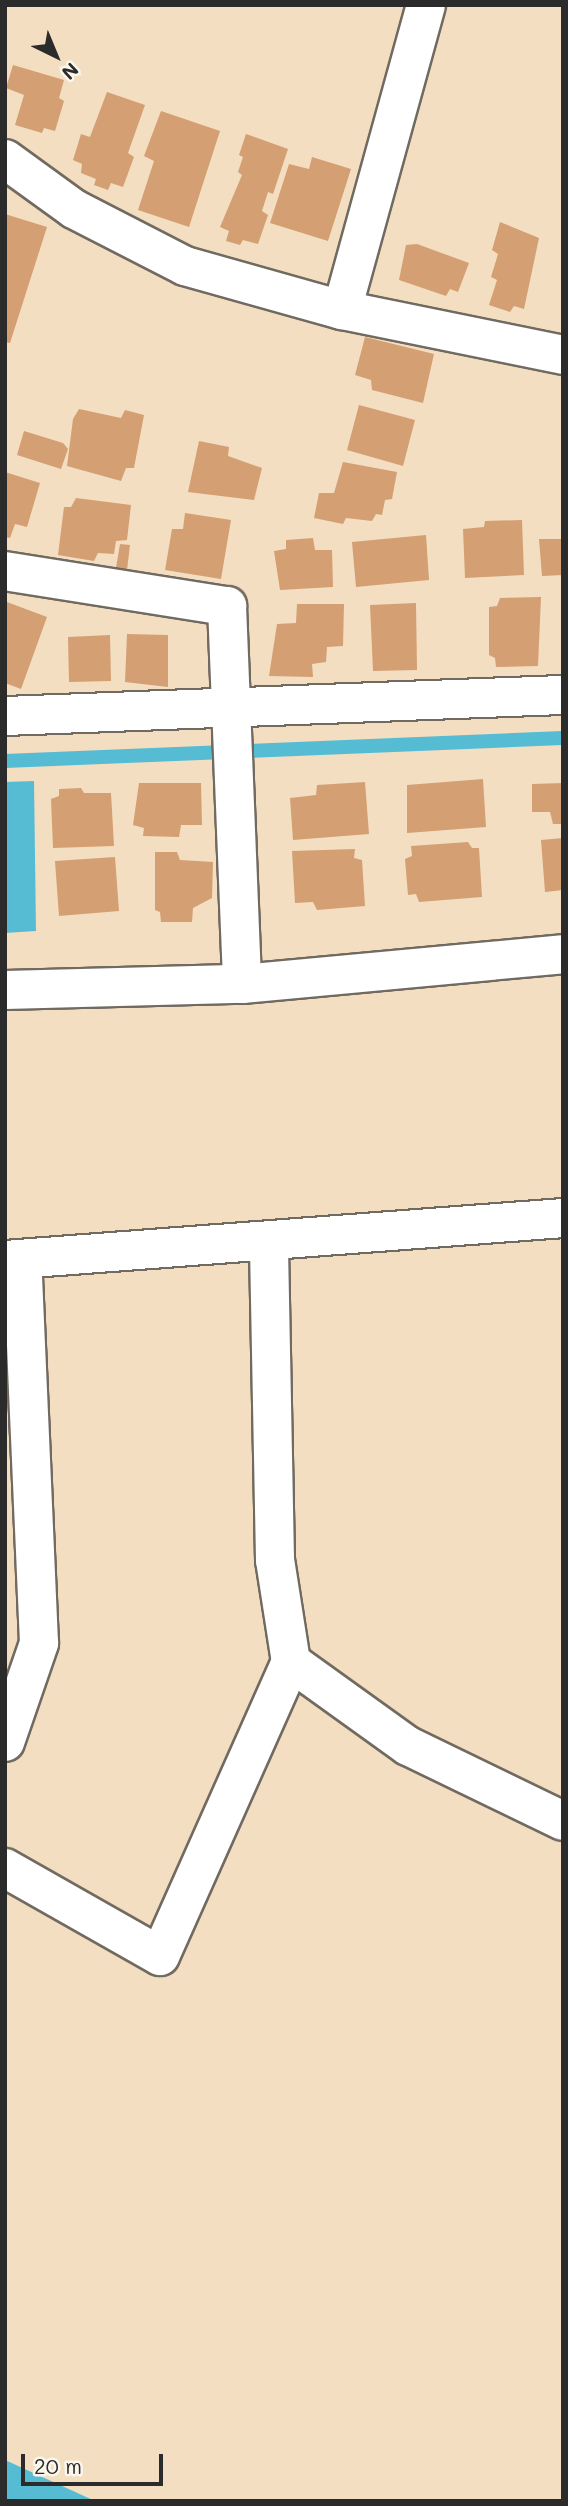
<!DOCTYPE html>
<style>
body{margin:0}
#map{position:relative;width:568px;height:2506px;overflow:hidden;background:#f3dec1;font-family:Mali,sans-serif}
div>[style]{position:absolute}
.water>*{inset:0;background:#56bcd4}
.stream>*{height:14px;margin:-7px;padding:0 7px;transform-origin:7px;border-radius:7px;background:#56bcd4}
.building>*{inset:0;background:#d49f73}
.roads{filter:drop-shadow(2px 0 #716a60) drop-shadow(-2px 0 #716a60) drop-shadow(0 2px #716a60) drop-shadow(0 -2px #716a60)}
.minor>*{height:38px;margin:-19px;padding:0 19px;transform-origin:19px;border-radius:19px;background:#fff}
.tertiary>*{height:38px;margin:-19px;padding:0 19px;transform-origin:19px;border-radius:19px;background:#fff}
span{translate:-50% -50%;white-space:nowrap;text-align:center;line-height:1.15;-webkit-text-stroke:5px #fbf7ec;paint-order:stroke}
.frame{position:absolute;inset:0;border:7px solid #2b2b2b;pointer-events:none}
.north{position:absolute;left:21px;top:21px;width:70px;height:70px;-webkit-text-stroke:5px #fbf7ec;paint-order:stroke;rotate:137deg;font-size:19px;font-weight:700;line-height:28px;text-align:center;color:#2b2b2b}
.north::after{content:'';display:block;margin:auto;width:24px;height:32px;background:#2b2b2b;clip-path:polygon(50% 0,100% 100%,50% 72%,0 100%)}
.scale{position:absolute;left:21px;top:2454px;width:142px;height:32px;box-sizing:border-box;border:4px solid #2b2b2b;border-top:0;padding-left:9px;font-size:21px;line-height:24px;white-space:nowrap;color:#2b2b2b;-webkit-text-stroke:5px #fbf7ec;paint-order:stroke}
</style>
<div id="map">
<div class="water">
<div style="clip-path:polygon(34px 781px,36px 931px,5px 933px,5px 782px)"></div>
<div style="clip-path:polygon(5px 2460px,95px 2501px,5px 2501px)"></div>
</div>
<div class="stream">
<div style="left:5px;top:761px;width:558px;rotate:-2.36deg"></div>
</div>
<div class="building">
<div style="clip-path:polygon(13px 65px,64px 80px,59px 98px,64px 101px,55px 131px,44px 128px,42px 133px,15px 125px,24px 95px,6px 88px)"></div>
<div style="clip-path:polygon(107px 92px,145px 105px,128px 153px,134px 157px,123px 187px,111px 183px,108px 190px,94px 185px,96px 179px,81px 173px,82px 164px,73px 160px,81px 134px,90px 137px)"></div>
<div style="clip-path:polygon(161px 111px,220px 131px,189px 227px,138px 210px,154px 161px,144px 156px)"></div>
<div style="clip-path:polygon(246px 134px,288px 149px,273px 194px,268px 192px,262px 211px,268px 215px,258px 244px,243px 240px,240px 245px,226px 241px,229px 231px,220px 227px,242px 175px,238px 172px,243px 157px,239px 155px)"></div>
<div style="clip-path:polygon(312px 157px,351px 169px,328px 241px,270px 223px,289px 164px,309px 169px)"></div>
<div style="clip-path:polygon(5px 214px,47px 227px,10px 343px,5px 342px)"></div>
<div style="clip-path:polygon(500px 222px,539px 238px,524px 309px,514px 306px,510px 312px,489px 305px,497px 280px,491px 277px,498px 254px,492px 250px)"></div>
<div style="clip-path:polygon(417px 244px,469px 263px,458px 292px,450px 289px,446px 296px,399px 280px,406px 245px)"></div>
<div style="clip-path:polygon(365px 337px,434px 354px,423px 403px,372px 390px,371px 380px,355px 375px)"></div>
<div style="clip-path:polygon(359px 405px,415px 420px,403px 466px,347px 450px)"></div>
<div style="clip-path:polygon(79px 409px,121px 418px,125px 410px,144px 415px,134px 468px,126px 468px,121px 481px,67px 466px,73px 419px)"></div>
<div style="clip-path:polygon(24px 431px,63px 443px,68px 449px,61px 469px,17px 455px)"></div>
<div style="clip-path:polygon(199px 441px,229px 447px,228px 456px,262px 468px,254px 500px,188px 492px)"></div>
<div style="clip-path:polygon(343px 462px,397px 472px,392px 499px,385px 500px,382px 515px,376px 514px,372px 521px,346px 518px,343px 524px,314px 518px,319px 493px,334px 493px)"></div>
<div style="clip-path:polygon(5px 472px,40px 483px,27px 527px,15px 524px,10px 538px,5px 537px)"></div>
<div style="clip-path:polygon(76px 498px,131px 505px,127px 540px,116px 541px,114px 554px,98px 553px,94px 561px,58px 555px,64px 507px,71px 507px)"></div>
<div style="clip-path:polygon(185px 513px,231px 520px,221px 579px,165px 570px,172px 529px,183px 529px)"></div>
<div style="clip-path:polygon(522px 520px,524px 575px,465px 578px,463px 529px,484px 527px,485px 521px)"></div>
<div style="clip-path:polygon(426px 535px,429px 580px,356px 587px,352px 542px)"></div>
<div style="clip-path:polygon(313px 538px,315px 550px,332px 550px,333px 587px,280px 590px,274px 551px,286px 549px,286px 540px)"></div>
<div style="clip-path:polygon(539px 539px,562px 539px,563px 575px,542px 576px)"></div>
<div style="clip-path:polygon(120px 544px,130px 545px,127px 570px,116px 568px)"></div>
<div style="clip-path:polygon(541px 597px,538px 666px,496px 667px,495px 658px,489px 655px,489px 607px,497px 606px,500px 598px)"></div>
<div style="clip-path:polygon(7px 602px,47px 617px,21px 689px,5px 683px)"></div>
<div style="clip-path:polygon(416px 603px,417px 670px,373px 671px,370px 605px)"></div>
<div style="clip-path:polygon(297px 604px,344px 604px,343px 646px,327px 647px,326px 662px,312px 664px,313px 677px,269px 676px,277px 624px,296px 623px)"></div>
<div style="clip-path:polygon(127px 634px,168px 635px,168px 687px,125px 682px)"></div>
<div style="clip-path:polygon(110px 635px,111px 681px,69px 682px,68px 637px)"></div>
<div style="clip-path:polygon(483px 779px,486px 827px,407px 833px,407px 785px)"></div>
<div style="clip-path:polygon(365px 782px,369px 834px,293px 840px,290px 798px,316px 795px,317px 785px)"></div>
<div style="clip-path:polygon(139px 783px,201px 783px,202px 825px,181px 825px,179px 837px,143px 836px,144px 828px,133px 825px)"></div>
<div style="clip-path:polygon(563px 783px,563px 824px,553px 824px,550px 812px,532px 812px,532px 784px)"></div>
<div style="clip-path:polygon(81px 788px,84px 793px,111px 793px,114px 846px,53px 848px,51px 799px,59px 796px,59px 789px)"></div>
<div style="clip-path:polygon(563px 838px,563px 890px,545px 892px,541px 840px)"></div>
<div style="clip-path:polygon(468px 842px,472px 848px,479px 848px,482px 897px,419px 902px,416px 894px,408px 895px,405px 859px,412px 856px,411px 846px)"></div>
<div style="clip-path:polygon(355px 849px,354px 858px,362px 860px,365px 906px,317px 910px,313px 902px,295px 903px,292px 851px)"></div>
<div style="clip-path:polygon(155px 852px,177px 852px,180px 860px,213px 862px,212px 898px,193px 908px,192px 922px,161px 922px,160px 912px,155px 910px)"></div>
<div style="clip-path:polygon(115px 857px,119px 911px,59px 916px,55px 861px)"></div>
</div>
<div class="roads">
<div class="minor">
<div style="left:5px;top:159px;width:85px;rotate:35.9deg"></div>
<div style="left:74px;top:209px;width:125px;rotate:27.2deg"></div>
<div style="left:185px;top:266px;width:163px;rotate:15.7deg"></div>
<div style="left:342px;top:310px;width:226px;rotate:11.5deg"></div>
<div style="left:342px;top:310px;width:316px;rotate:-74.6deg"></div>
<div style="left:5px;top:571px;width:225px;rotate:9deg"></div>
<div style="left:227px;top:606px;width:378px;rotate:87.7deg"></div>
<div style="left:5px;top:716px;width:558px;rotate:-2.16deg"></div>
<div style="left:5px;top:1260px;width:560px;rotate:-4.3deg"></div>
<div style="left:291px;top:1662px;width:144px;rotate:35.7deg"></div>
<div style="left:408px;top:1746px;width:172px;rotate:25.8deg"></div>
<div style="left:5px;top:1742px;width:105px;rotate:-71deg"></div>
<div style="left:39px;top:1643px;width:382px;rotate:-92.5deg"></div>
<div style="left:5px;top:1868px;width:178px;rotate:29.6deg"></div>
<div style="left:160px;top:1956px;width:322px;rotate:-66deg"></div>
<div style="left:291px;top:1662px;width:103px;rotate:-98.9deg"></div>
<div style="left:275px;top:1560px;width:316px;rotate:-91.1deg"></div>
</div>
<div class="tertiary">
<div style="left:5px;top:990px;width:237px;rotate:-1.5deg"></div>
<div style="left:242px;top:984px;width:322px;rotate:-5.3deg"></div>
</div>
</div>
<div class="frame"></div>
<div class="north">N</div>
<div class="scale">20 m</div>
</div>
